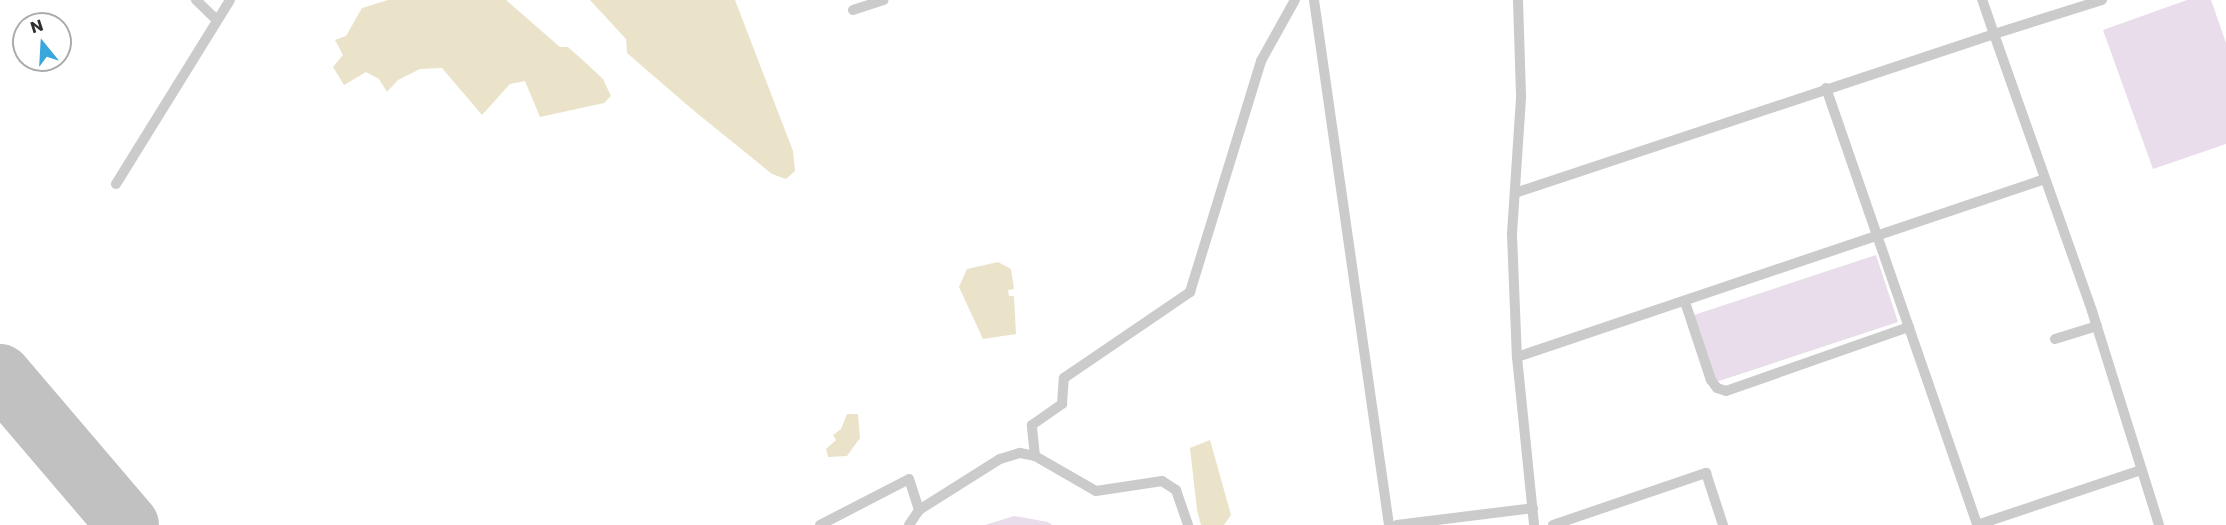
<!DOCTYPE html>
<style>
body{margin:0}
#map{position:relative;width:2226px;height:525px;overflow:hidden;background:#fff;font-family:Poppins,sans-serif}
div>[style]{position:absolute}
.green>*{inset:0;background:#e9dceb}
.water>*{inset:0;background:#eae3c9}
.runway>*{height:62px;margin:-31px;padding:0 31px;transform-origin:31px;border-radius:31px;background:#c1c1c1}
.street>*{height:10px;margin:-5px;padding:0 5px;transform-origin:5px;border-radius:5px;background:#cbcbcb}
span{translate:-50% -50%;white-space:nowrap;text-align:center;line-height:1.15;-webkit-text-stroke:6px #fff;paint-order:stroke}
.north{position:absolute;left:12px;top:12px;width:60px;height:60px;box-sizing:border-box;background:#fff;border:2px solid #ababab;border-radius:50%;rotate:342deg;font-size:16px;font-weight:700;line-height:24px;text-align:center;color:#2e2e2e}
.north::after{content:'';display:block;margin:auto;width:21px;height:27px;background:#39a6dc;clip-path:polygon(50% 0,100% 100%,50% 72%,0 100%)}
</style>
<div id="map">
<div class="green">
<div style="clip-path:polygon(2187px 0,2211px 0,2226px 43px,2226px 144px,2153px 169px,2103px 30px)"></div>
<div style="clip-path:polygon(1876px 255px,1898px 322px,1716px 382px,1694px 315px)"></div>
<div style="clip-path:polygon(1014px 516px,1048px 522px,1052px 525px,985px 525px)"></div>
</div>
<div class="water">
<div style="clip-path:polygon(388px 0,506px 0,560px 47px,568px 47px,587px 64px,603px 79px,611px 96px,604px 103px,540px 117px,525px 81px,510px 84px,482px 115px,442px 68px,420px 69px,398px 80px,387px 92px,379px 79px,366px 72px,344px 85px,333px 67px,343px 55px,335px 40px,346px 36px,362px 8px)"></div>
<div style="clip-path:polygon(590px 0,735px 0,793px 151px,795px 171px,786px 179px,772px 174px,693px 110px,627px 53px,626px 39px)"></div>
<div style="clip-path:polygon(998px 262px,1011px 269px,1014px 289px,1008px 290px,1009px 296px,1014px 296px,1016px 334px,983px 339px,959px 287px,967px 269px)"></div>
<div style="clip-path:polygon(847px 414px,858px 414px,860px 438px,847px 456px,828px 457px,826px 449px,836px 440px,833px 435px,841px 429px)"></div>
<div style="clip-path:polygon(1210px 440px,1231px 515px,1224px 525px,1201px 525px,1197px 510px,1190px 448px)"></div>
</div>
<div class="runway">
<div style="left:0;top:375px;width:197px;rotate:49.5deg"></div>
</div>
<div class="street">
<div style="left:196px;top:0;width:29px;rotate:44deg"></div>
<div style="left:1314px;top:0;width:530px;rotate:81.87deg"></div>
<div style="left:1518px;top:0;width:98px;rotate:88.2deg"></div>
<div style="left:1521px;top:98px;width:137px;rotate:93.8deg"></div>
<div style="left:1512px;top:235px;width:122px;rotate:87.7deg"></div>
<div style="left:1517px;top:357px;width:169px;rotate:84.2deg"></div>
<div style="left:2102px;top:0;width:113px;rotate:162.5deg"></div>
<div style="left:1994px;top:34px;width:294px;rotate:70.5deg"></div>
<div style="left:2092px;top:311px;width:224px;rotate:72.6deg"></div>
<div style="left:853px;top:10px;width:32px;rotate:-18deg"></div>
<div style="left:1826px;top:88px;width:462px;rotate:70.9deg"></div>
<div style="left:116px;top:184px;width:216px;rotate:-58.2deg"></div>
<div style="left:1515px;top:193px;width:505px;rotate:-18.36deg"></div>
<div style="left:1994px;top:34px;width:36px;rotate:-109deg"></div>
<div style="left:1685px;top:302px;width:82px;rotate:71.6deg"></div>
<div style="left:1711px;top:380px;width:10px;rotate:53deg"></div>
<div style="left:1717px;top:388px;width:9px;rotate:18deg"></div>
<div style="left:1726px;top:391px;width:194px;rotate:-19.3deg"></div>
<div style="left:2055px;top:339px;width:44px;rotate:-17.2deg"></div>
<div style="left:1517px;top:357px;width:557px;rotate:-18.63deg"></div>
<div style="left:1035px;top:456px;width:70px;rotate:29.8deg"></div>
<div style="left:1096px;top:491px;width:67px;rotate:-8.6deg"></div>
<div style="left:1162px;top:481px;width:17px;rotate:33deg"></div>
<div style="left:1176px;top:490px;width:37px;rotate:71deg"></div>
<div style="left:820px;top:525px;width:100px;rotate:-27.3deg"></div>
<div style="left:909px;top:479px;width:33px;rotate:72deg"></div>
<div style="left:919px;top:510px;width:96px;rotate:-32.2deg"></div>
<div style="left:1000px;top:459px;width:21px;rotate:-17deg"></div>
<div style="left:1020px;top:453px;width:15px;rotate:11deg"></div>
<div style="left:1035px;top:456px;width:31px;rotate:-96deg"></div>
<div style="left:1032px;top:425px;width:37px;rotate:-35deg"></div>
<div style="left:1062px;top:404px;width:26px;rotate:-86deg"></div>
<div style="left:1064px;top:378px;width:153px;rotate:-34.3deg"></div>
<div style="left:1190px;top:292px;width:242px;rotate:-72.9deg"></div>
<div style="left:1261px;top:61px;width:70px;rotate:-60.9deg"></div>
<div style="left:909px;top:525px;width:18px;rotate:-56deg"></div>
<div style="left:1397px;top:525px;width:137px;rotate:-7.1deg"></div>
<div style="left:1553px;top:525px;width:162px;rotate:-18.8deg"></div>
<div style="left:1706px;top:473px;width:55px;rotate:71.9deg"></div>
<div style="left:1977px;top:525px;width:173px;rotate:-18.5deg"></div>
</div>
<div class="north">N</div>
</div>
